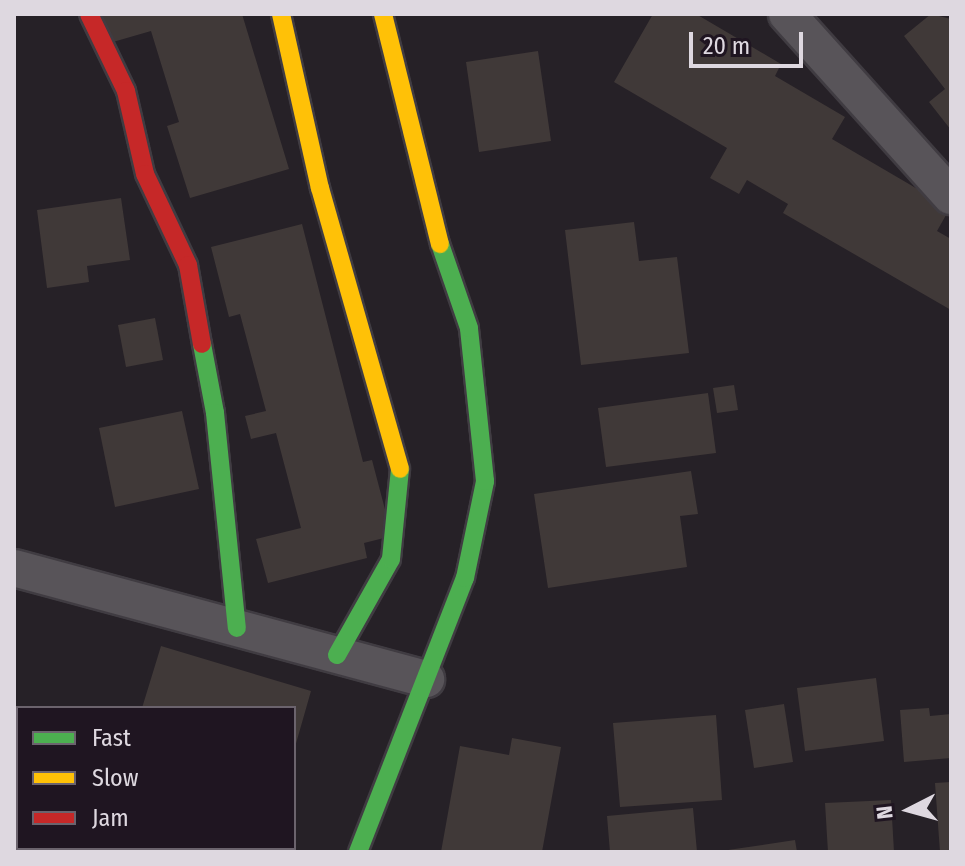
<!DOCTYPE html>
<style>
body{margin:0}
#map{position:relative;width:965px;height:866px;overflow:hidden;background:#262127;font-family:"Fira Sans Condensed",sans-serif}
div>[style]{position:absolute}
.building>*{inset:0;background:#403938}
.roads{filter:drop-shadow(2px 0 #403c42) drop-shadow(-2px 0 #403c42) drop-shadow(0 2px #403c42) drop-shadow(0 -2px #403c42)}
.street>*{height:36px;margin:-18px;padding:0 18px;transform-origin:18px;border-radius:18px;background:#585459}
.fast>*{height:18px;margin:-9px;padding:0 9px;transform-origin:9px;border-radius:9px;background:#4caf50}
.slow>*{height:18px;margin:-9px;padding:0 9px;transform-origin:9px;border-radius:9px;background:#ffc107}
.jam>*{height:18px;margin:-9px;padding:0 9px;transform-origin:9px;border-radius:9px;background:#c62828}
span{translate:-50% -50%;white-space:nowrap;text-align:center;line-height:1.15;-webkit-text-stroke:6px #1f1521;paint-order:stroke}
.frame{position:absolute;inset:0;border:16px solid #ded8e0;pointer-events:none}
.legend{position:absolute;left:16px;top:706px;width:280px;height:144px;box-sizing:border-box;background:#1f1521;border:2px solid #6b636d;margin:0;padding:10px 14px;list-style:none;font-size:24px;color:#ded8e0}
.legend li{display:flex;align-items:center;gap:16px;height:40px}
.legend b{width:40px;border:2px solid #6b636d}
.north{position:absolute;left:869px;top:770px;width:80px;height:80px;-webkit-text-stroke:6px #1f1521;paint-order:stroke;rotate:264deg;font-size:22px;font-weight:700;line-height:32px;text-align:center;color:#ded8e0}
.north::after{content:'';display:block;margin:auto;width:28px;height:36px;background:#ded8e0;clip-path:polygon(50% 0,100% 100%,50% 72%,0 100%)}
.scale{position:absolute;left:689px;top:32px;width:114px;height:36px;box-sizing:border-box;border:4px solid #ded8e0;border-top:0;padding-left:10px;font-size:24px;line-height:28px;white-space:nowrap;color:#ded8e0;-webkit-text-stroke:6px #1f1521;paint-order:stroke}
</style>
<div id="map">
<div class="building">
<div style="clip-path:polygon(97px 14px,242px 14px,289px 169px,190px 198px,167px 126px,179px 122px,151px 31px,106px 44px)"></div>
<div style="clip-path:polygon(653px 14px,696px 14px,781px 64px,775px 76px,845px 117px,832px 139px,950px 208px,937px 231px,951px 239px,951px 310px,783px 213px,788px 204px,747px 180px,739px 194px,710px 178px,727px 148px,614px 82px)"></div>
<div style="clip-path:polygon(931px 14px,951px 19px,951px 130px,929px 102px,945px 89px,904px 36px)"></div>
<div style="clip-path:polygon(538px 51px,551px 141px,479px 152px,466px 62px)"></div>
<div style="clip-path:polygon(121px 198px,130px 260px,87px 266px,89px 282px,47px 288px,37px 210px)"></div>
<div style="clip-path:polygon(634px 222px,639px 261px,677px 257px,689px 353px,581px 365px,565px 230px)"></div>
<div style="clip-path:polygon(302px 224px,363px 462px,372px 460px,392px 536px,364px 543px,367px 558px,268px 583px,256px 539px,301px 528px,276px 433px,251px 439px,245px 416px,266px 411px,240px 314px,229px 317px,211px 247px)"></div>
<div style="clip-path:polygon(155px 318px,163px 360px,126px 367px,118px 325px)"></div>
<div style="clip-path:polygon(734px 385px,738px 410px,717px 413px,713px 388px)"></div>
<div style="clip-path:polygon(708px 393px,716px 453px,606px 467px,598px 408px)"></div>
<div style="clip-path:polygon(182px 411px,199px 489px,115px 507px,99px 428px)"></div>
<div style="clip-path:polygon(691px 471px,698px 514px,680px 516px,687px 567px,548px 588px,534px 494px)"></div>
<div style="clip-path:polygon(161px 646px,311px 691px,295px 747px,294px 708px,142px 708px)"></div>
<div style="clip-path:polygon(876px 678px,884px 741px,805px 751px,797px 688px)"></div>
<div style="clip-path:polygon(14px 704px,18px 712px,18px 809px,14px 802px)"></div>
<div style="clip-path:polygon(784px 704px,793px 762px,754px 768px,745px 710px)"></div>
<div style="clip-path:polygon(929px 708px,930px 716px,951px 714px,951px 758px,904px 762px,900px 710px)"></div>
<div style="clip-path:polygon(716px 715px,722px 800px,620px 807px,613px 723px)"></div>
<div style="clip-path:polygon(512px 738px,561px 747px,542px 852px,441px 852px,460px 746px,509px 755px)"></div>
<div style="clip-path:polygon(951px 782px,951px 852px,940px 852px,935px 783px)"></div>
<div style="clip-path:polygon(891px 800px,894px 852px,828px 852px,825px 803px)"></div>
<div style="clip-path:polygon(693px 808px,697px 852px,610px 852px,607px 816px)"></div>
<div style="clip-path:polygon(18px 839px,18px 848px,69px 848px,14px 852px)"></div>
<div style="clip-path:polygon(795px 840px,797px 852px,728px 852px,728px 850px)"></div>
</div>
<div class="roads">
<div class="street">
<div style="left:787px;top:14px;width:245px;rotate:48deg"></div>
<div style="left:14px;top:568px;width:427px;rotate:15.1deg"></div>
</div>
<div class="fast">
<div style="left:202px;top:344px;width:70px;rotate:79.3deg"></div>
<div style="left:215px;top:413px;width:216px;rotate:84.2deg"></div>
<div style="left:337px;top:655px;width:110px;rotate:-60.6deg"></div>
<div style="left:391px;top:559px;width:90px;rotate:-84.3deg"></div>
<div style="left:358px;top:852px;width:294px;rotate:-68.7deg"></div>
<div style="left:465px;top:578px;width:99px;rotate:-78.3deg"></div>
<div style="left:485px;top:481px;width:154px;rotate:-96deg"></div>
<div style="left:469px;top:328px;width:89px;rotate:-109deg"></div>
</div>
<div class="slow">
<div style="left:281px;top:14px;width:178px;rotate:77.4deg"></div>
<div style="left:320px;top:188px;width:292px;rotate:74.1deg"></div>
<div style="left:383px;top:14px;width:237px;rotate:76.1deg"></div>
</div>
<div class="jam">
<div style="left:89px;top:14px;width:85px;rotate:64.3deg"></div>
<div style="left:126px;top:91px;width:85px;rotate:77.1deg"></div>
<div style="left:145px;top:174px;width:101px;rotate:64.7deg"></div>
<div style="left:188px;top:265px;width:80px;rotate:80deg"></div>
</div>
</div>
<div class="frame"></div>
<ul class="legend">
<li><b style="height:10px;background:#4caf50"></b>Fast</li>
<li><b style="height:10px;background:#ffc107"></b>Slow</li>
<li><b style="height:10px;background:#c62828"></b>Jam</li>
</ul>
<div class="north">N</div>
<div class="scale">20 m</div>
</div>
